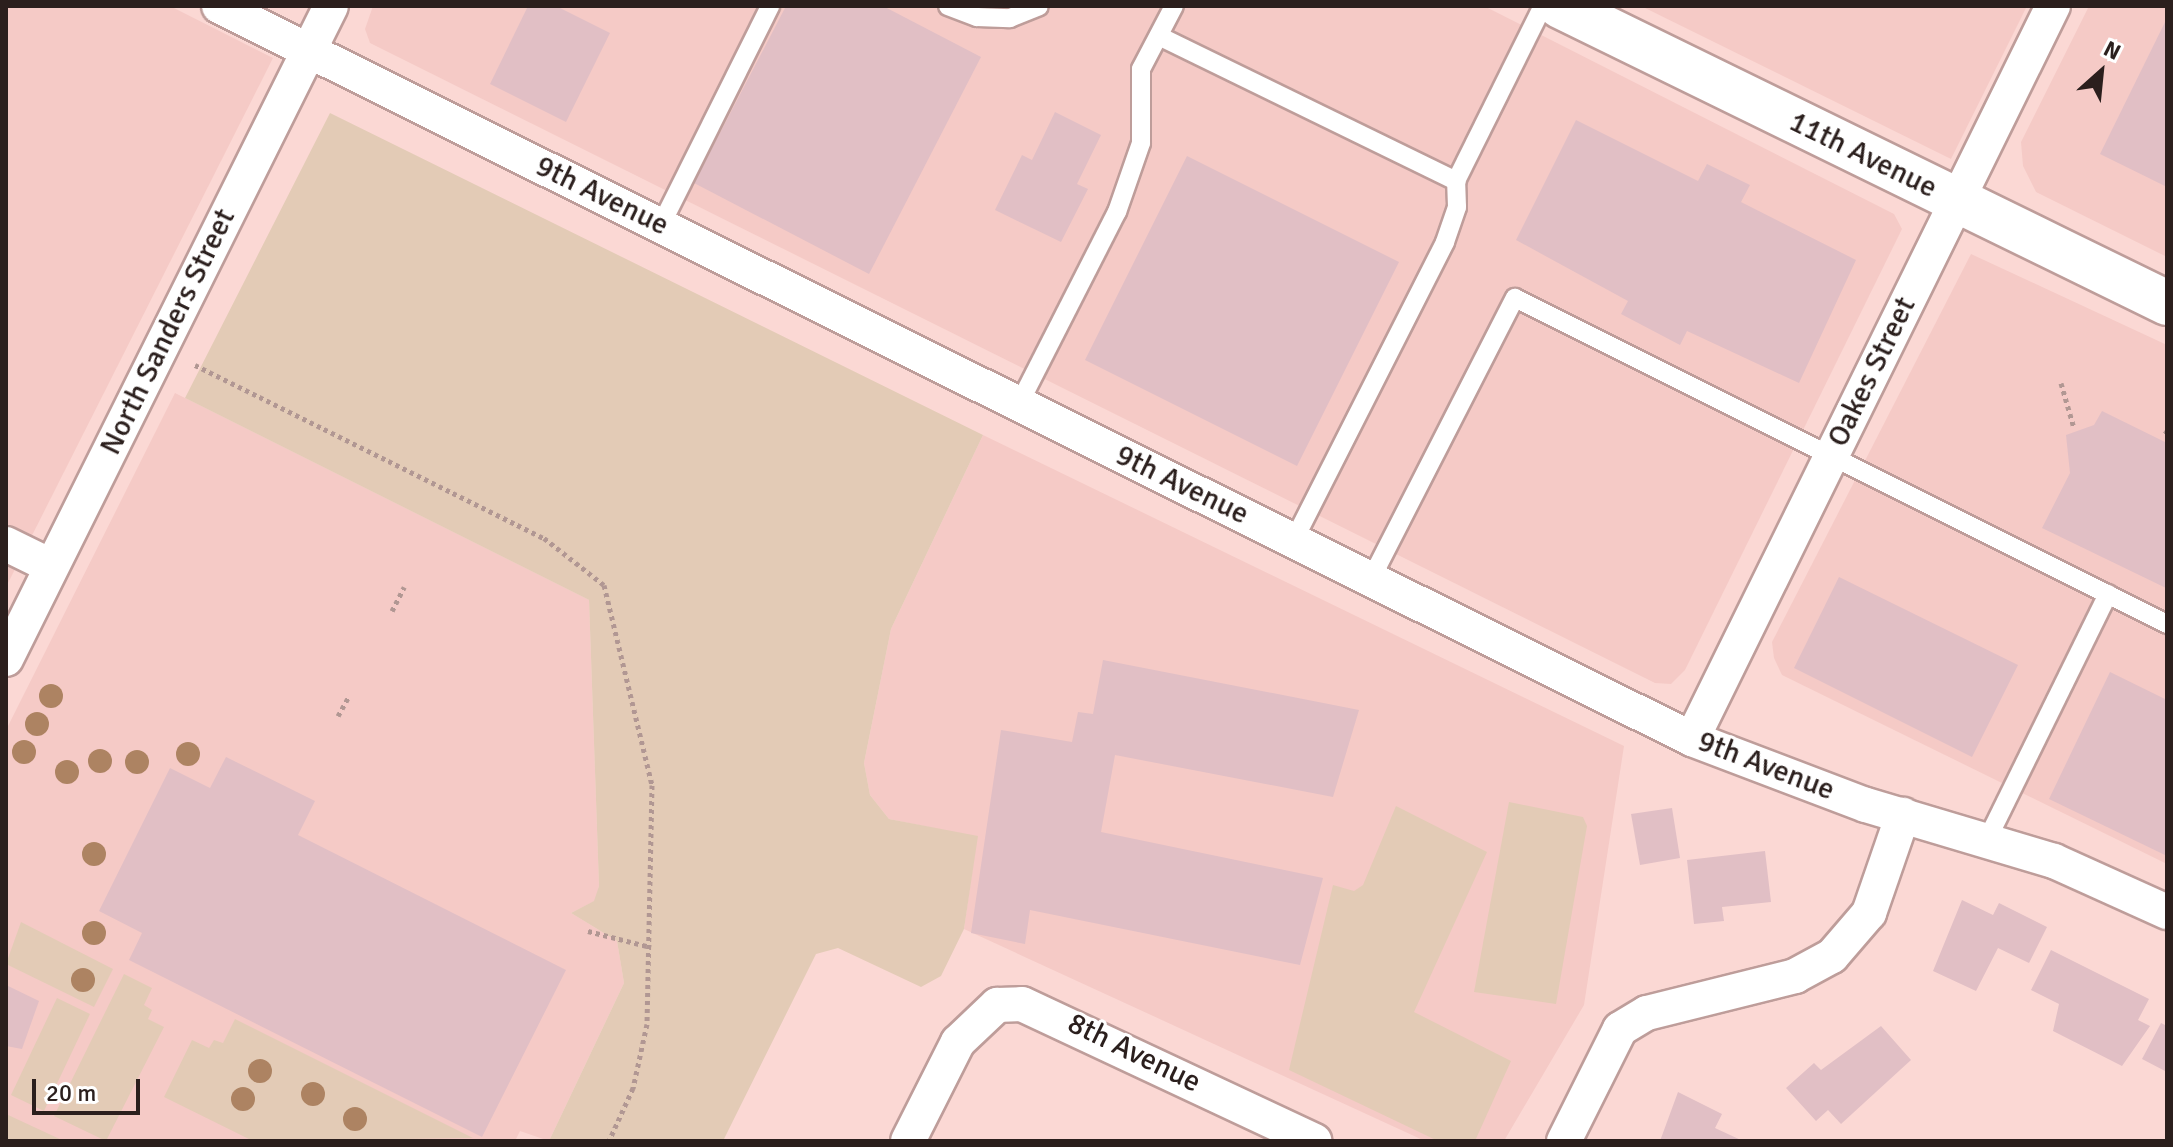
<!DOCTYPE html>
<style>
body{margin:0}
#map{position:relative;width:2173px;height:1147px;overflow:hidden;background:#fbd8d4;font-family:Signika,sans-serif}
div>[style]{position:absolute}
.built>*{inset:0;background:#f5cac6}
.green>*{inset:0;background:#e3cbb6}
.building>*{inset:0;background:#e1bfc5}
.path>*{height:5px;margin-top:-2.5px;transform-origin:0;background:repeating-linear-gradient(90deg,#b19793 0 4px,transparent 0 8px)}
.roads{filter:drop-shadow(2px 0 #be9d9a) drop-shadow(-2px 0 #be9d9a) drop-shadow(0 2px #be9d9a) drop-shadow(0 -2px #be9d9a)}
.lane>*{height:18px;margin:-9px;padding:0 9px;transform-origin:9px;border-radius:9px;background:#fff}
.street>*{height:34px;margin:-17px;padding:0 17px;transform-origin:17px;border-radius:17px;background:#fff}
.highway>*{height:44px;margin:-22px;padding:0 22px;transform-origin:22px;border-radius:22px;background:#fff}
.trees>*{width:24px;height:24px;margin:-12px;border-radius:50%;background:#ad8362}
span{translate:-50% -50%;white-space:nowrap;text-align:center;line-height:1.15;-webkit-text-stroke:6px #fff;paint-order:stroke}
.street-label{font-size:30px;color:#2b1f1d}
.frame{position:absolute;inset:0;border:8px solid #2b1f1d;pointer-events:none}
.north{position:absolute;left:2061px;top:32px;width:80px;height:80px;-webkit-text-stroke:6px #fff;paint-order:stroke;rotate:27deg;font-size:22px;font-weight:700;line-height:32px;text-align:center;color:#2b1f1d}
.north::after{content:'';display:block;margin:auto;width:28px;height:36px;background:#2b1f1d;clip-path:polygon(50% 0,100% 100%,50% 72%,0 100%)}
.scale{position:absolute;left:32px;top:1079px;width:108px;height:36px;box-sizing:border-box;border:4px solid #2b1f1d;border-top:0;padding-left:10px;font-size:24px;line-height:28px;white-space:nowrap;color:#2b1f1d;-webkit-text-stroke:6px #fff;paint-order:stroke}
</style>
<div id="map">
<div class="built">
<div style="clip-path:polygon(6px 6px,170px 6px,273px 58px,6px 587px)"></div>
<div style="clip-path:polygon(373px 6px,1484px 6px,1894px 214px,1902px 229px,1685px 670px,1671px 684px,1655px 683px,370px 43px,365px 29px)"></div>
<div style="clip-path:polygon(1641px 6px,2027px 6px,1951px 159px)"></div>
<div style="clip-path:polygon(2089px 6px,2167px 6px,2167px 257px,2036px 192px,2023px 166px,2021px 142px)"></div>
<div style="clip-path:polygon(1971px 254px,2167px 345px,2167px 864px,1782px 675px,1774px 658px,1772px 642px)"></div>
<div style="clip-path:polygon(175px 393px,589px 600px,599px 886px,595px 901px,571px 913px,617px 941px,624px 983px,549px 1141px,520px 1131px,515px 1141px,6px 1141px,6px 730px)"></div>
<div style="clip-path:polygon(983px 435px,1624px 746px,1584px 1005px,1504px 1141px,1425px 1141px,964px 929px,977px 837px,889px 819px,870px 795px,864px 763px,891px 629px)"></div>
</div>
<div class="green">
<div style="clip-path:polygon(330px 113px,983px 435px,891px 629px,864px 763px,870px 795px,889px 819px,978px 836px,964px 929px,941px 976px,921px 987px,838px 948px,816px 954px,723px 1141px,549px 1141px,624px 983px,617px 941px,571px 913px,594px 901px,599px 886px,589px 600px,185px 398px)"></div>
<div style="clip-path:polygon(1509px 802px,1583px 817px,1587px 826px,1556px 1004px,1474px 992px)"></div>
<div style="clip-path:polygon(1396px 806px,1487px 852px,1414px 1012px,1511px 1061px,1475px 1141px,1438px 1141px,1289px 1070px,1333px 885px,1354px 891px,1363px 885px)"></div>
<div style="clip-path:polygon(21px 922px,113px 969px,94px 1007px,6px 964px)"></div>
<div style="clip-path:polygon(124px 974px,152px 988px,144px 1005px,152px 1010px,148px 1019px,164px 1027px,106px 1141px,54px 1116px)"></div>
<div style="clip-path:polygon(57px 998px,90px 1014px,44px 1111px,11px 1095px)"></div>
<div style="clip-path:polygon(235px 1019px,473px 1138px,253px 1141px,164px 1097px,192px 1040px,209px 1048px,214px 1040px,223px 1043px)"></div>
<div style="clip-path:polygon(6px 1114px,64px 1141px,6px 1141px)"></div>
</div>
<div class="building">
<div style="clip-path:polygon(528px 6px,556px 6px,610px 33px,566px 122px,490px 84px)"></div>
<div style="clip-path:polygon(786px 6px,883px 6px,981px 57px,869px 274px,694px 183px)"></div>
<div style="clip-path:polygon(2167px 18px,2167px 187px,2100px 154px)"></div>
<div style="clip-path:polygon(1055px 112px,1101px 135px,1077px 184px,1088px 189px,1061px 242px,995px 210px,1022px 155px,1032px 160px)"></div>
<div style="clip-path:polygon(1576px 120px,1698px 181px,1707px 164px,1750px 185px,1741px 202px,1856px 260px,1799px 383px,1687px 331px,1680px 345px,1621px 314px,1628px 301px,1516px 240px)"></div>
<div style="clip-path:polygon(1187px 156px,1399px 262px,1297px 466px,1085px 360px)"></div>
<div style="clip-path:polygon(2102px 411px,2167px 443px,2166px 588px,2042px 528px,2070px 473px,2066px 435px,2094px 425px)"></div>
<div style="clip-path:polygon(1839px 577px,2018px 665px,1972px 757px,1794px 668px)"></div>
<div style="clip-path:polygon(1103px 660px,1359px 710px,1333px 797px,1115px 755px,1101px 832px,1323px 878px,1300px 965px,1030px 910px,1025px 944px,971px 933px,1001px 730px,1072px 742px,1078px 712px,1093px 714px)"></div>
<div style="clip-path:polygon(2110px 672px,2167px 700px,2167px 856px,2049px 799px)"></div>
<div style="clip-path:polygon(226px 757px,315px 801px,298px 835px,566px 970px,482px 1137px,129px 960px,142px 933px,99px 911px,170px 768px,210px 788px)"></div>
<div style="clip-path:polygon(1672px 808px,1680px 858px,1640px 865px,1631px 814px)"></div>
<div style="clip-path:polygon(1765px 851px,1771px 902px,1722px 907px,1724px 921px,1694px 924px,1687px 860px)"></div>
<div style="clip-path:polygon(1962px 900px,1993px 915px,1999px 903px,2047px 927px,2029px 963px,1998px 948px,1976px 991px,1933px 971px)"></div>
<div style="clip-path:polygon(2051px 950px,2149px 999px,2138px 1020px,2150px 1026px,2122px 1066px,2053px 1031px,2059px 1004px,2031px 990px)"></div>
<div style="clip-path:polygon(6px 985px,39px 1001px,22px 1049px,6px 1046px)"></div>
<div style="clip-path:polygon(2161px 1023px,2167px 1026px,2167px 1072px,2142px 1059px)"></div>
<div style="clip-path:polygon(1881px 1026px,1911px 1060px,1841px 1124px,1828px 1110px,1816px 1121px,1786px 1088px,1814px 1063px,1821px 1070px)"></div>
<div style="clip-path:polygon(1678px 1092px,1722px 1114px,1715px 1128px,1743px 1141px,1660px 1141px)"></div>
</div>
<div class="path">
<div style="left:195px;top:365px;width:390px;rotate:26.4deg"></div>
<div style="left:544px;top:538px;width:76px;rotate:38.1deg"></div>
<div style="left:604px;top:585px;width:206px;rotate:76.5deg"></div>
<div style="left:652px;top:785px;width:239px;rotate:91.2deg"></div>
<div style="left:647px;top:1024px;width:66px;rotate:102.3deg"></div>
<div style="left:633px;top:1088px;width:58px;rotate:114.4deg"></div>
<div style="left:2061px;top:383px;width:47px;rotate:73.9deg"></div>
<div style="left:2165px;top:434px;width:4px;rotate:-56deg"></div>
<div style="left:392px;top:611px;width:27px;rotate:-63deg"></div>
<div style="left:338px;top:716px;width:21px;rotate:-61deg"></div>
<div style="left:588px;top:931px;width:65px;rotate:14.3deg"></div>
</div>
<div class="roads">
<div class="lane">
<div style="left:948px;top:6px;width:31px;rotate:21deg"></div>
<div style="left:977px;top:17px;width:33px;rotate:2deg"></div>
<div style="left:1010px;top:18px;width:31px;rotate:-22deg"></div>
<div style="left:1159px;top:36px;width:331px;rotate:26deg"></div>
<div style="left:661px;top:225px;width:245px;rotate:-63.5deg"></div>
<div style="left:1019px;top:404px;width:216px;rotate:-63deg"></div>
<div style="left:1117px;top:212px;width:73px;rotate:-70.8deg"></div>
<div style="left:1141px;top:143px;width:74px;rotate:-90deg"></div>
<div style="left:1141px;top:69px;width:71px;rotate:-62.4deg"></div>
<div style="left:1294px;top:540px;width:334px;rotate:-63.1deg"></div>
<div style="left:1445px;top:242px;width:37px;rotate:-71deg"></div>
<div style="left:1457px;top:207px;width:26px;rotate:-92deg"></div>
<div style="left:1456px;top:181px;width:195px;rotate:-63.6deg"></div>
<div style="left:1371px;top:579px;width:316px;rotate:-62.9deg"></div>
<div style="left:1515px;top:298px;width:729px;rotate:26.57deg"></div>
<div style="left:1987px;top:840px;width:274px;rotate:-63.8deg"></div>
</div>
<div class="street">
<div style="left:219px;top:6px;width:1645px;rotate:26.46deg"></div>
<div style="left:1692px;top:739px;width:186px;rotate:20.8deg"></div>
<div style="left:1866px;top:805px;width:196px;rotate:16.6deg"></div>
<div style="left:2054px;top:861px;width:124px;rotate:24.3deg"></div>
<div style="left:6px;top:544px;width:50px;rotate:26.1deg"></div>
<div style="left:6px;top:659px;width:729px;rotate:-63.54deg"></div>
<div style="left:1692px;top:739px;width:817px;rotate:-63.78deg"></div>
<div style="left:908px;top:1141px;width:111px;rotate:-63.2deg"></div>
<div style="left:958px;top:1042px;width:54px;rotate:-43.5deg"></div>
<div style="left:997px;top:1005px;width:25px;rotate:-2deg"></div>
<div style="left:1022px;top:1004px;width:323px;rotate:25.1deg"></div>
<div style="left:1564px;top:1141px;width:125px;rotate:-63.4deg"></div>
<div style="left:1620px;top:1029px;width:31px;rotate:-31deg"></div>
<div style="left:1647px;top:1013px;width:153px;rotate:-14deg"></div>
<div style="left:1795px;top:976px;width:42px;rotate:-28.4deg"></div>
<div style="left:1832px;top:956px;width:57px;rotate:-49.3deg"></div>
<div style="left:1869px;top:913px;width:104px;rotate:-70.9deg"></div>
</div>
<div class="highway">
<div style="left:1560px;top:6px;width:676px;rotate:26.07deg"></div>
</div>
</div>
<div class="trees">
<div style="left:51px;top:696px"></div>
<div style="left:37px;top:724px"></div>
<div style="left:24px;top:752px"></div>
<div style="left:188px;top:754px"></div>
<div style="left:100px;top:761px"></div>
<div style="left:137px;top:762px"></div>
<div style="left:67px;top:772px"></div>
<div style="left:94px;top:854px"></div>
<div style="left:94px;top:933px"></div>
<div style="left:83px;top:980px"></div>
<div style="left:260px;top:1071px"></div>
<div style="left:313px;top:1094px"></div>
<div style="left:243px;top:1099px"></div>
<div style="left:355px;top:1119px"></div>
</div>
<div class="street-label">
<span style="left:1863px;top:155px;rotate:26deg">11th Avenue</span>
<span style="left:602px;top:196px;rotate:26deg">9th Avenue</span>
<span style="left:168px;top:332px;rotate:-64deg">North Sanders Street</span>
<span style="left:1872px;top:372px;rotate:-64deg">Oakes Street</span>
<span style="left:1182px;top:485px;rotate:26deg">9th Avenue</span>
<span style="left:1766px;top:766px;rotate:21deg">9th Avenue</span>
<span style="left:1134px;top:1053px;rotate:26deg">8th Avenue</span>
</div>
<div class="frame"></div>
<div class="north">N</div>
<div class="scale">20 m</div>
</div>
